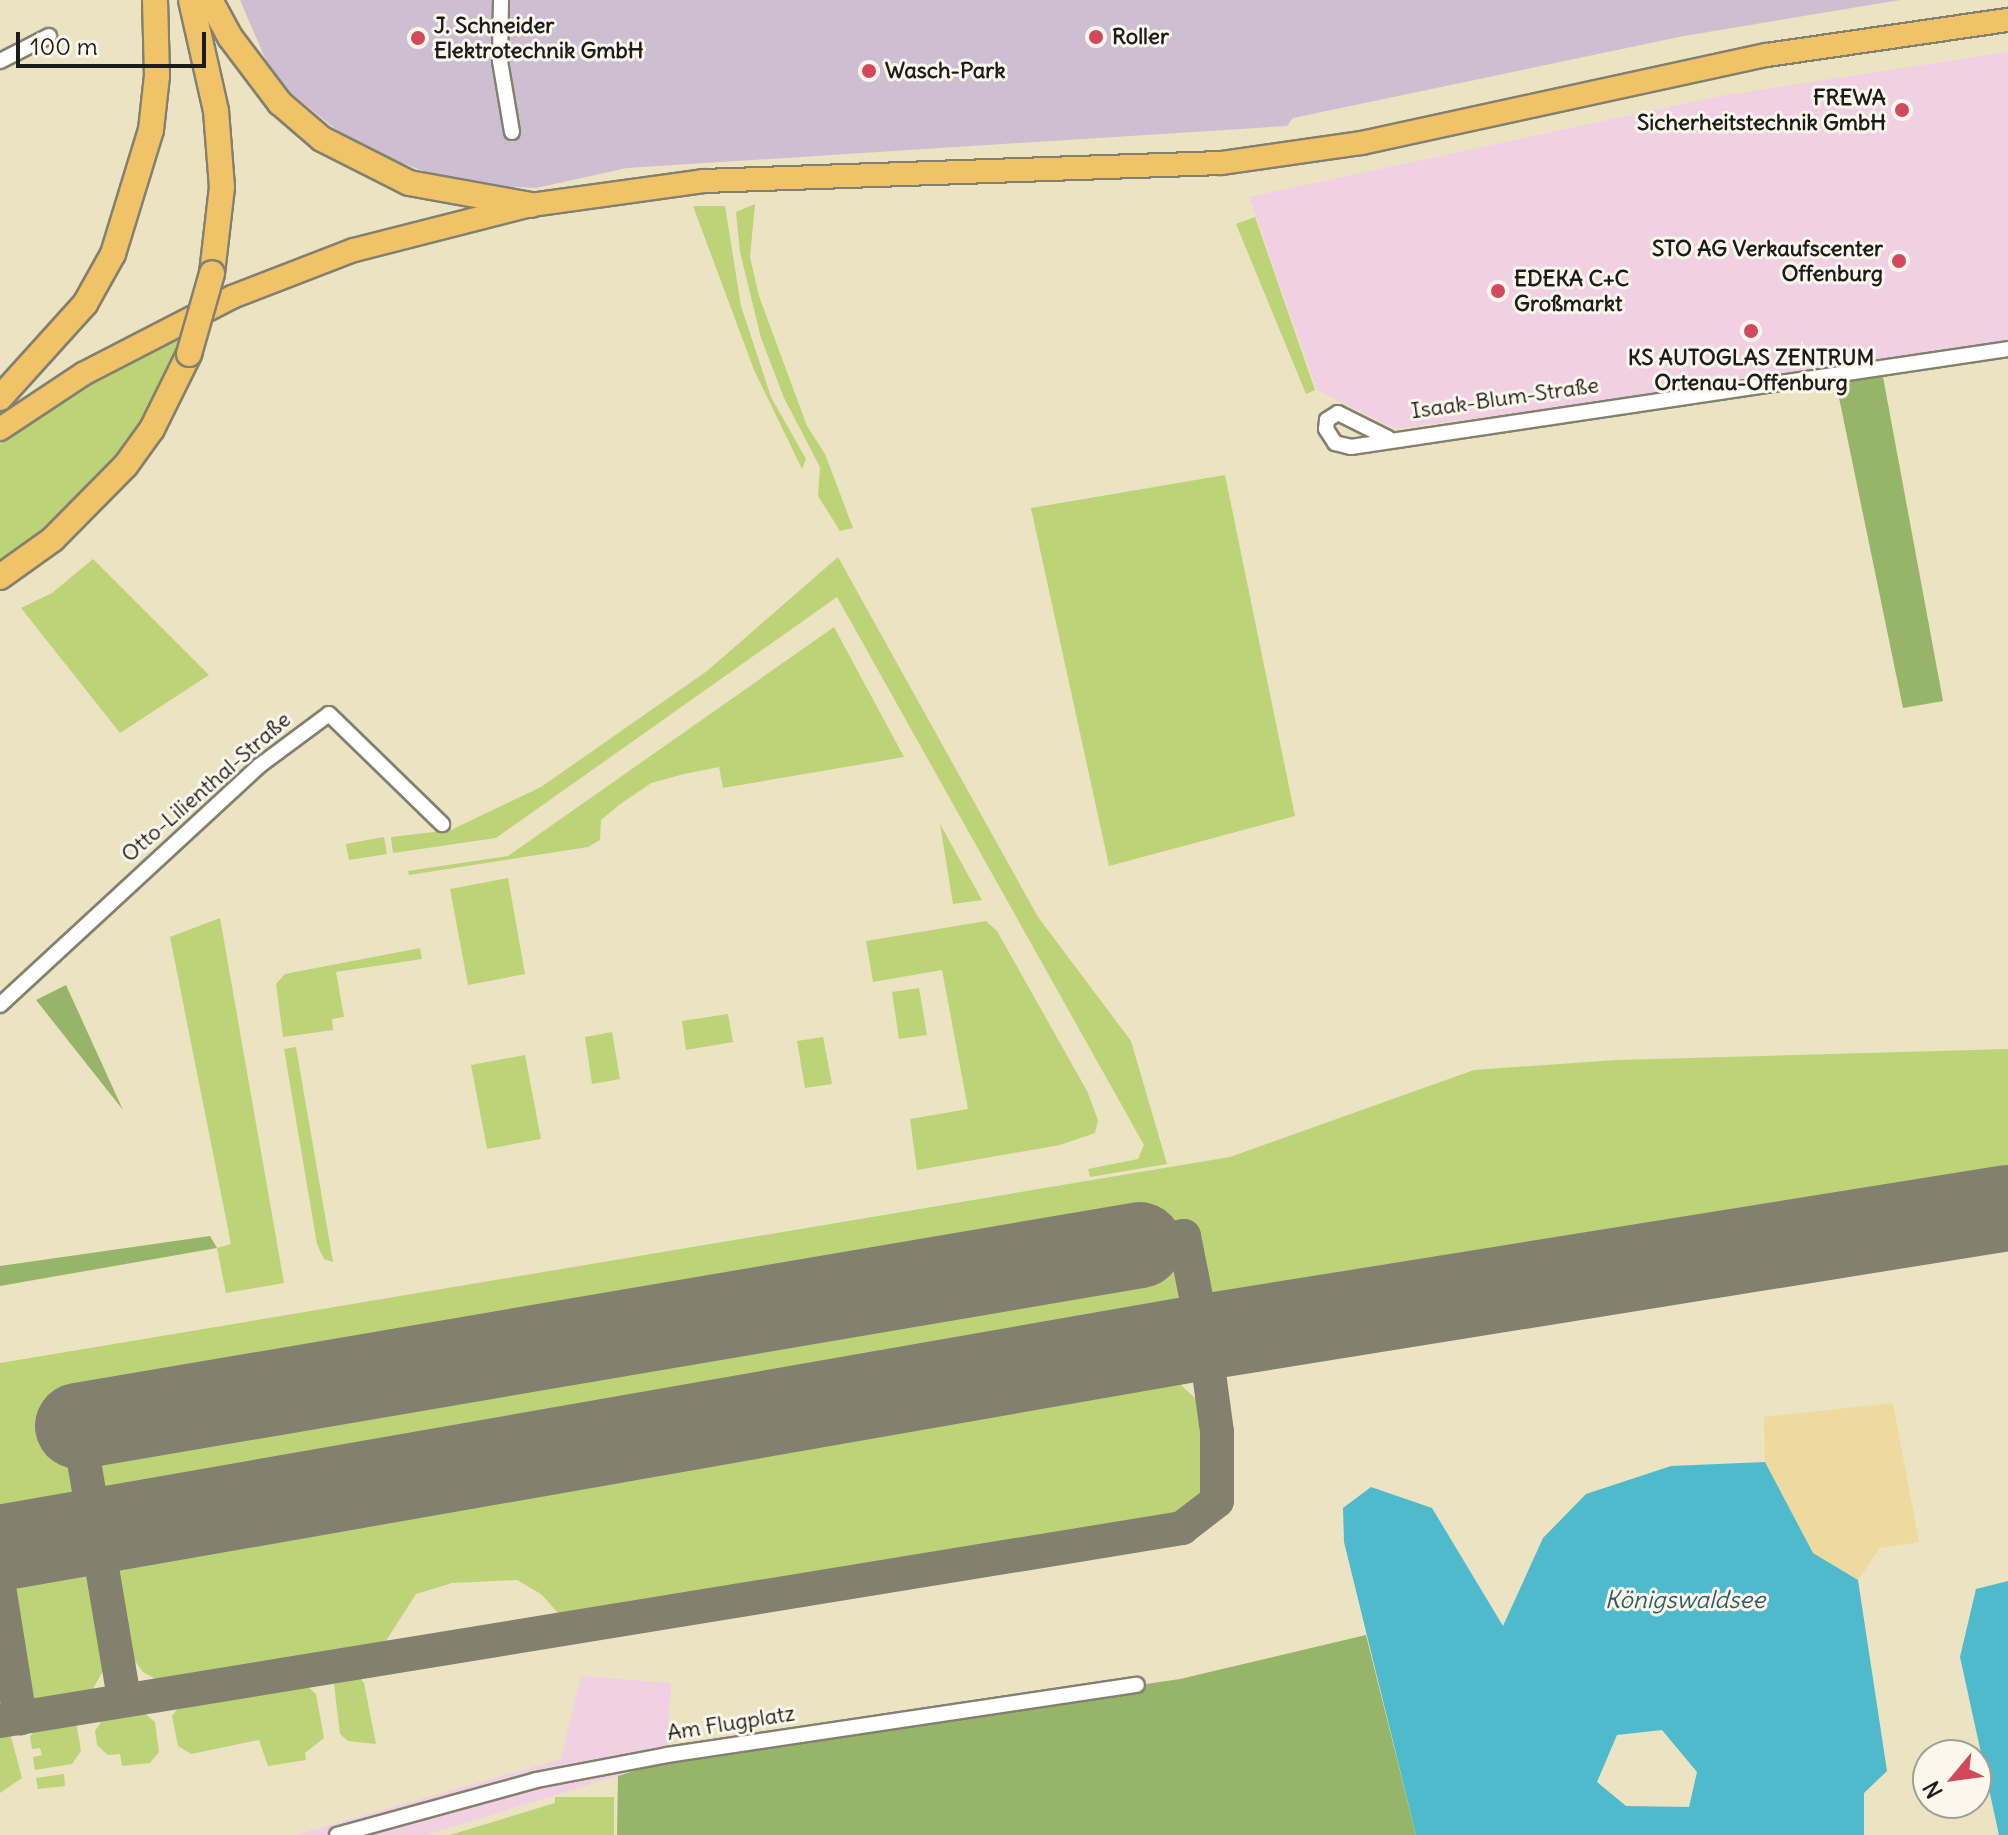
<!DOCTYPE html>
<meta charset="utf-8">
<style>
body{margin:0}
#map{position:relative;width:2008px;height:1835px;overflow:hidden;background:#ece3c3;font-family:Delius,sans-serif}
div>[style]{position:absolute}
.built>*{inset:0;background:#f1d0e3}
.industrial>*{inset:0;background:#cebed1}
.green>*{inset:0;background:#bdd377}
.forest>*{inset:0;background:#96b568}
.sand>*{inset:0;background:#eeda9e}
.water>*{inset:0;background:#4fbacc}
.taxiway>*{height:34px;margin:-17px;padding:0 17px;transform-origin:17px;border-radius:17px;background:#848070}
.runway>*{height:86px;margin:-43px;padding:0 43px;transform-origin:43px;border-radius:43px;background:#848070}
.roads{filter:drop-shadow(2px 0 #848070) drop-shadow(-2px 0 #848070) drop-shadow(0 2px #848070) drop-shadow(0 -2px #848070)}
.street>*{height:14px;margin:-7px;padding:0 7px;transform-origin:7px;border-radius:7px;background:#fff}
.primary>*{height:22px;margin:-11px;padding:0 11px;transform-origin:11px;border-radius:11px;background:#f1c369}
.highway>*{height:24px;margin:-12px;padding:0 12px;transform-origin:12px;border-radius:12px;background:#f1c369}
.bridges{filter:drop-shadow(2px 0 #848070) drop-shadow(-2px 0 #848070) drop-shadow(0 2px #848070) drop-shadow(0 -2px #848070)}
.highway-bridge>*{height:24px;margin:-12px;padding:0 12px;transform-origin:12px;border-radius:12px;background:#f1c369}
.dots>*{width:22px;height:22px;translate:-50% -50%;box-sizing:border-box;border:4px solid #fbf7ec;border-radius:50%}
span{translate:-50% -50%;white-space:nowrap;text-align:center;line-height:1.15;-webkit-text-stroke:6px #fbf7ec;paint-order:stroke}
.poi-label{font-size:22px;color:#1c1c1c;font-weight:700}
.left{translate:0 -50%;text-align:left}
.right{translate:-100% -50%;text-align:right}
.street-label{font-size:22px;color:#1c1c1c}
.water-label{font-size:24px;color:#305b62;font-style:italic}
.north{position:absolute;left:1912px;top:1739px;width:80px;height:80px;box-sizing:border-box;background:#fbf7ec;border:2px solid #a29f99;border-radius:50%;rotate:241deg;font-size:22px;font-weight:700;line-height:32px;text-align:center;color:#1c1c1c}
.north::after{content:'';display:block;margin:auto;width:28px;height:36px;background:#d1495b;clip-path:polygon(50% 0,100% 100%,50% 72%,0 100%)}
.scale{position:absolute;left:16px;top:32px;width:190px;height:36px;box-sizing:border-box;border:4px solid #1c1c1c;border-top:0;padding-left:10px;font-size:24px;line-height:28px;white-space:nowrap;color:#1c1c1c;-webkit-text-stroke:6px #fbf7ec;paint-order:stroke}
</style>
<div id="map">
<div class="built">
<div style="clip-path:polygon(2008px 52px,2008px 347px,1395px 429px,1317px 390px,1249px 197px,1725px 95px)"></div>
<div style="clip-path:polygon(581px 1676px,671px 1683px,666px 1761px,425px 1835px,295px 1835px,561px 1759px)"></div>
</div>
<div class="industrial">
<div style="clip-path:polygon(240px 0,1900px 0,1684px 36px,1293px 118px,1287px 126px,627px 168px,536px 188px,459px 184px,356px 146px,274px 79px)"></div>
</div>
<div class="green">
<div style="clip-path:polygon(755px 204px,750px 257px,759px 296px,807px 426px,825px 454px,853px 528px,840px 531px,818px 496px,820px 467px,784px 398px,761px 338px,740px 252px,736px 212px)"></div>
<div style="clip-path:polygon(693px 206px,725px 206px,741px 306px,771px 397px,806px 459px,802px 469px,754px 370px)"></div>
<div style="clip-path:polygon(1255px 217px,1315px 390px,1306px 394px,1236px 224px)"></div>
<div style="clip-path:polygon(182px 335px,146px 416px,110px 472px,0 570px,0 444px,40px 413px)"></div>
<div style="clip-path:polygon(1225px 475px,1295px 816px,1109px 866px,1031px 508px)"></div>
<div style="clip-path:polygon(838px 557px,1038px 917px,1131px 1041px,1167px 1164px,1090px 1177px,1088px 1169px,1138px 1159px,1144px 1145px,837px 597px,496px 838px,393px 853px,391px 837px,451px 830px,541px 787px,707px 671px)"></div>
<div style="clip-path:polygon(93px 559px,209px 675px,120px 733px,21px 608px,52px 593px)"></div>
<div style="clip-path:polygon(834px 627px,904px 757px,723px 788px,719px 767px,684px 774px,651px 783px,619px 805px,601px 820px,600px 840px,588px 847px,409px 875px,408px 871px,508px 856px)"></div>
<div style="clip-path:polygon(940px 824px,982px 900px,953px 904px)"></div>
<div style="clip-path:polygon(384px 837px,387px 854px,349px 860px,346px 844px)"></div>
<div style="clip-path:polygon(508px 878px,525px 974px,468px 985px,450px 889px)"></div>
<div style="clip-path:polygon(220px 918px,284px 1283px,226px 1293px,217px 1248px,231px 1244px,170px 937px)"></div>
<div style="clip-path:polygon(986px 921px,997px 931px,1087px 1091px,1098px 1120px,1095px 1133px,1060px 1145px,917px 1170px,910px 1119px,968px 1109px,942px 970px,873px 982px,866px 941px)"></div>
<div style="clip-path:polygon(420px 948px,422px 959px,336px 972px,344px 1017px,332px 1019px,333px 1030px,283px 1037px,276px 984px,285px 974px)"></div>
<div style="clip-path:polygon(919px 988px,927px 1035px,899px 1039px,892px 992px)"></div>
<div style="clip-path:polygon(728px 1014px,733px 1042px,686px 1050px,682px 1021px)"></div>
<div style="clip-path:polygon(612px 1032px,620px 1079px,592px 1084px,585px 1037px)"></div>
<div style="clip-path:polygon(823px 1037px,832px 1084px,805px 1088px,797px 1041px)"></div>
<div style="clip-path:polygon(296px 1047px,333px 1262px,324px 1259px,317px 1244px,284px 1049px)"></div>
<div style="clip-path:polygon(2008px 1049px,2008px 1187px,0 1529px,0 1363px,1230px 1157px,1474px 1070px,1617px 1060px)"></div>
<div style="clip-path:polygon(525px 1055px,541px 1139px,487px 1149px,471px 1065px)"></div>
<div style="clip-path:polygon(1164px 1369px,1197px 1400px,1205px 1490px,1176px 1519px,567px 1623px,541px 1594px,517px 1580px,452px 1583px,416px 1594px,382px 1647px,168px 1686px,143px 1672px,126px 1649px,114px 1593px,116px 1574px,138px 1545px)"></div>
<div style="clip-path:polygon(82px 1552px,91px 1557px,97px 1574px,108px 1662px,89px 1696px,22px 1714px,0 1567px)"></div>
<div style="clip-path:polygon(0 1617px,16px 1715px,0 1717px)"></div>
<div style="clip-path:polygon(359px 1677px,364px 1683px,376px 1744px,348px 1741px,340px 1734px,334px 1684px)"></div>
<div style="clip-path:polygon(302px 1682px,316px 1694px,324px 1738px,305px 1753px,306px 1760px,268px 1766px,259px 1740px,191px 1754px,178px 1746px,172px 1716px,182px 1703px)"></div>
<div style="clip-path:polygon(144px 1713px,155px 1722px,159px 1752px,150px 1763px,122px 1766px,120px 1754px,108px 1755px,97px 1745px,95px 1731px,103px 1719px)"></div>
<div style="clip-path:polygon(76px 1722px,81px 1751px,72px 1764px,35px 1770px,33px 1757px,42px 1755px,40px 1748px,32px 1749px,30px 1737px,36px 1728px)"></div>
<div style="clip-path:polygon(10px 1733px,22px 1778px,0 1793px,0 1735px)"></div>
<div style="clip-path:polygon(64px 1774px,65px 1786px,38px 1789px,36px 1778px)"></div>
<div style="clip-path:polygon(555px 1797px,614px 1797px,614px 1835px,450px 1835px,555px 1803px)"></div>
</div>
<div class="forest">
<div style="clip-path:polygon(1883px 377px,1943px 701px,1903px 708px,1836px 383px)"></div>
<div style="clip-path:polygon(66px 985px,123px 1110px,36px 1000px)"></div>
<div style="clip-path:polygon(210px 1236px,217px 1248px,0 1286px,0 1266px)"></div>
<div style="clip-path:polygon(1366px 1635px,1416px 1835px,617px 1835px,618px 1776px,701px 1750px,1180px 1679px)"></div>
</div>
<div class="sand">
<div style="clip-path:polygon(1893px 1403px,1919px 1542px,1880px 1548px,1858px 1580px,1813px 1553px,1765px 1462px,1764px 1417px)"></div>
</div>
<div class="water">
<div style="clip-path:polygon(evenodd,1765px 1462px,1813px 1553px,1858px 1580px,1887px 1771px,1864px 1793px,1864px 1835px,1416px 1835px,1344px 1542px,1343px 1508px,1371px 1487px,1432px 1508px,1503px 1626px,1543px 1538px,1586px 1494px,1671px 1466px,1765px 1462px,1662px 1730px,1697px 1772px,1689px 1807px,1626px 1806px,1597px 1782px,1617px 1735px,1662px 1730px)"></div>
<div style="clip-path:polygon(2008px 1581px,2008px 1835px,1999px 1835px,1960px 1657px,1976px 1589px)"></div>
</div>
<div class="taxiway">
<div style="left:78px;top:1426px;width:276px;rotate:80.4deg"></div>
<div style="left:0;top:1593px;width:127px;rotate:80.9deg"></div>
<div style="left:0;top:1721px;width:1198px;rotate:-9.27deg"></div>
<div style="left:1182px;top:1528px;width:44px;rotate:-37.6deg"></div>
<div style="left:1217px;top:1501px;width:69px;rotate:-90deg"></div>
<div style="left:1217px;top:1432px;width:96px;rotate:-97.8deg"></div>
<div style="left:1204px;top:1337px;width:103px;rotate:-101.2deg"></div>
<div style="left:1184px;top:1236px;width:45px;rotate:168.4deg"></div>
</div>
<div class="runway">
<div style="left:78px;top:1426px;width:1077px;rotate:-9.67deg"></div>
<div style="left:0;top:1548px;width:1222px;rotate:-9.94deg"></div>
<div style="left:1204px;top:1337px;width:814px;rotate:-9.12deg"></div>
</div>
<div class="roads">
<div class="street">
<div style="left:501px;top:0;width:61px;rotate:90.9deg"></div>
<div style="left:500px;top:61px;width:72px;rotate:80.4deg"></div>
<div style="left:0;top:61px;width:55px;rotate:-27deg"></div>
<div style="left:1388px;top:438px;width:56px;rotate:-153.4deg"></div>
<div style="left:1338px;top:413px;width:13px;rotate:148deg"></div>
<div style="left:1327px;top:420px;width:9px;rotate:96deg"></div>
<div style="left:1326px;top:429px;width:17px;rotate:57deg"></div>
<div style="left:1335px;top:443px;width:16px;rotate:14deg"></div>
<div style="left:1351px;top:447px;width:664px;rotate:-8.48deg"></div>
<div style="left:0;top:1005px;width:352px;rotate:-42.7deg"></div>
<div style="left:259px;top:766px;width:87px;rotate:-36.6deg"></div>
<div style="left:329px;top:714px;width:158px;rotate:44.2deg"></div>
<div style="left:337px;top:1835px;width:206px;rotate:-15.4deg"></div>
<div style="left:536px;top:1780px;width:133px;rotate:-10.8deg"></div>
<div style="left:667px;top:1755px;width:475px;rotate:-8.5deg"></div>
</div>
<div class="primary">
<div style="left:0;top:429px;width:100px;rotate:-33.5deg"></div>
<div style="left:83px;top:374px;width:168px;rotate:-27.3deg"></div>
<div style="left:232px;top:297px;width:131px;rotate:-21.1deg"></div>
<div style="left:354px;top:250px;width:183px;rotate:-14.3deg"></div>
<div style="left:531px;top:205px;width:174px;rotate:-7.9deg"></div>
<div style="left:703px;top:181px;width:518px;rotate:-1.99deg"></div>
<div style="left:1221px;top:163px;width:142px;rotate:-8.1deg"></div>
<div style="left:1362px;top:143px;width:414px;rotate:-12.3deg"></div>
<div style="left:1767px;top:55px;width:244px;rotate:-8.3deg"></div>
</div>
<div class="highway">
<div style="left:191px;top:0;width:114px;rotate:77.3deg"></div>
<div style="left:216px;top:111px;width:76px;rotate:85.5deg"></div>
<div style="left:222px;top:187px;width:87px;rotate:96.6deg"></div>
<div style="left:210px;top:0;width:42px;rotate:61.6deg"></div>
<div style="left:230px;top:37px;width:83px;rotate:52.9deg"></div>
<div style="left:280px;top:103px;width:55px;rotate:40.6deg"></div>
<div style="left:322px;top:139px;width:97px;rotate:26.8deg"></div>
<div style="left:409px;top:183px;width:124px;rotate:10.2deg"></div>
<div style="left:0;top:398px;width:127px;rotate:-47.9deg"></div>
<div style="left:85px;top:304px;width:57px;rotate:-60.8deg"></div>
<div style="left:113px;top:254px;width:130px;rotate:-73deg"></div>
<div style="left:151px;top:130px;width:54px;rotate:-83.7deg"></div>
<div style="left:157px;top:76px;width:76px;rotate:-91.5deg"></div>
<div style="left:0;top:577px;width:65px;rotate:-35.6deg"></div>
<div style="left:53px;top:539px;width:104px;rotate:-45.4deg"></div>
<div style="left:126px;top:465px;width:44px;rotate:-54.2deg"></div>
<div style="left:152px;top:429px;width:84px;rotate:-63.7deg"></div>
</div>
</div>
<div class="bridges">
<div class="highway-bridge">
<div style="left:189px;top:354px;width:84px;rotate:-74.1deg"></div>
</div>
</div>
<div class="dots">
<div style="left:1096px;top:37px;background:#d1495b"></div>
<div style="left:418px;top:38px;background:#d1495b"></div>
<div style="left:869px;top:71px;background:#d1495b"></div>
<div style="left:1902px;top:110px;background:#d1495b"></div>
<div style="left:1899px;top:261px;background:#d1495b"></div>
<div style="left:1498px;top:291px;background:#d1495b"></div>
<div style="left:1751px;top:331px;background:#d1495b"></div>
</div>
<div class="poi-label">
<span class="left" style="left:434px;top:38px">J. Schneider<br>Elektrotechnik GmbH</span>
<span class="left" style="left:1112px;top:37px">Roller</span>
<span class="left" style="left:885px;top:71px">Wasch-Park</span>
<span class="right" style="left:1886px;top:110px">FREWA<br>Sicherheitstechnik GmbH</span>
<span class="right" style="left:1883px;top:261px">STO AG Verkaufscenter<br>Offenburg</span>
<span class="left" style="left:1514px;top:291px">EDEKA C+C<br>Großmarkt</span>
<span style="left:1751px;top:370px">KS AUTOGLAS ZENTRUM<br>Ortenau-Offenburg</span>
</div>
<div class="street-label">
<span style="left:1505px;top:398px;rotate:-8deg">Isaak-Blum-Straße</span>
<span style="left:206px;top:787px;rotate:-41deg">Otto-Lilienthal-Straße</span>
<span style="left:731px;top:1723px;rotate:-9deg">Am Flugplatz</span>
</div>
<div class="water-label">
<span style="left:1685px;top:1600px">Königswaldsee</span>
</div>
<div class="north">N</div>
<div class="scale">100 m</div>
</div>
